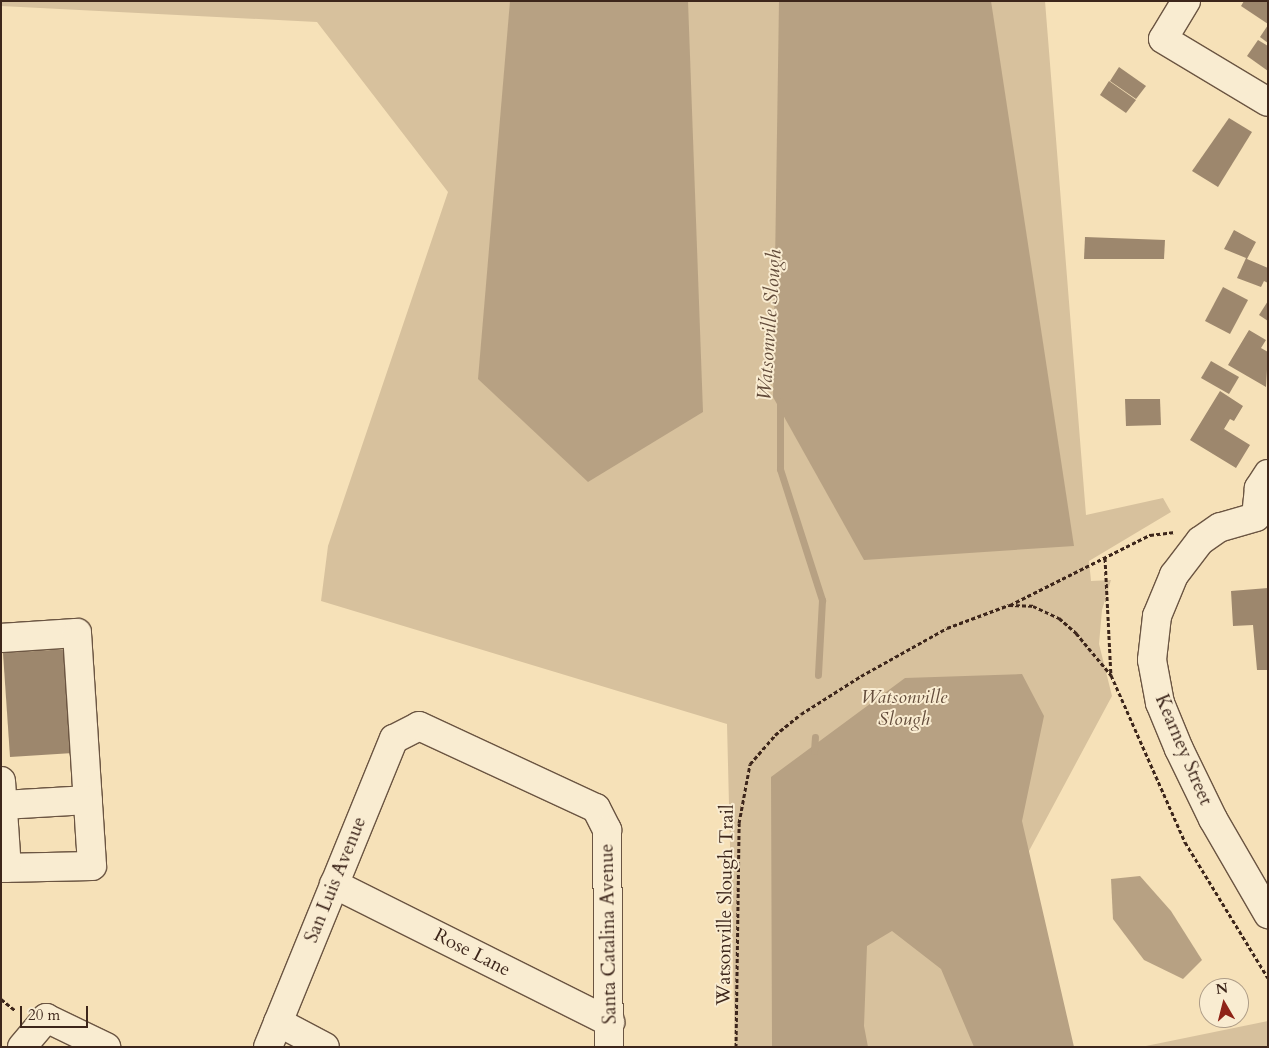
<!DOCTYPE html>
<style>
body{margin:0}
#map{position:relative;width:1269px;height:1048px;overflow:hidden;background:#f6e1b8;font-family:Cardo,serif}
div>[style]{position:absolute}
.green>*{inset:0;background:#d7c19d}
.water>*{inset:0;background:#b7a183}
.stream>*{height:7px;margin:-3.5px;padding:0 3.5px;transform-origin:3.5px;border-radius:3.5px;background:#b7a183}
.building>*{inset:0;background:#9d876d}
.path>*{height:3px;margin-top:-1.5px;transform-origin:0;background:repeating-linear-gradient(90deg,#3d261b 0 4px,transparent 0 6.5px)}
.roads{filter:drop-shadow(1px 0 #6b5542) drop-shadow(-1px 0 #6b5542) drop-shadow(0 1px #6b5542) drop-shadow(0 -1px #6b5542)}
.minor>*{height:28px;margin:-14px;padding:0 14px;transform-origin:14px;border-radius:14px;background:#f9ecd1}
span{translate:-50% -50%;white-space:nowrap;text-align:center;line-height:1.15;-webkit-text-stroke:4px #f9ecd1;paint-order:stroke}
.park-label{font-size:19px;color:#644d3c;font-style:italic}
.street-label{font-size:19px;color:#3d261b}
.water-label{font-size:20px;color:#624b3a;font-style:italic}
.frame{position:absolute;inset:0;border:2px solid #3d261b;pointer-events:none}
.north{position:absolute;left:1199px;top:978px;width:50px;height:50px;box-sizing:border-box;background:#f9ecd1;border:1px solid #ae9d88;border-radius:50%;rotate:352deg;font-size:14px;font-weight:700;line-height:20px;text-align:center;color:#3d261b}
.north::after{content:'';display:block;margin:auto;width:18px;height:22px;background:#8f2418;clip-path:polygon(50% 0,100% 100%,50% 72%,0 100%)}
.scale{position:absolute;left:20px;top:1006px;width:68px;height:22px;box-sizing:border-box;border:2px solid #3d261b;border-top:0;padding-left:6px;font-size:15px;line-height:18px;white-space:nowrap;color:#3d261b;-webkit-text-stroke:4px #f9ecd1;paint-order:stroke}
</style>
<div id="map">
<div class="green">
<div style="clip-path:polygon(1px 1px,1045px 1px,1086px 515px,1163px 498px,1171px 512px,1089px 561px,1091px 581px,1111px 580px,1102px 610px,1099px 644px,1112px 696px,1015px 877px,978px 1047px,735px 1047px,727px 724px,321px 601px,328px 546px,448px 192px,317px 22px,1px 6px)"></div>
<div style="clip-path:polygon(1268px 1021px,1268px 1047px,1141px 1047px)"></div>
</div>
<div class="water">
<div style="clip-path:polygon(510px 1px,688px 1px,703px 412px,588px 482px,478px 379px)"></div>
<div style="clip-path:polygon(779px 1px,991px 1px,1074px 546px,864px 560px,773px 397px)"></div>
<div style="clip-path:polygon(1022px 674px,1044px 716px,1022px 821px,1074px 1047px,974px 1047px,941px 969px,892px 931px,867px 946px,864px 1026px,868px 1047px,772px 1047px,771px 777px,905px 678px)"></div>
<div style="clip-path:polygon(1140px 876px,1171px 911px,1202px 960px,1183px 979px,1144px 960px,1113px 919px,1111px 879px)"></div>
</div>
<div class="stream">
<div style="left:780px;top:401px;width:68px;rotate:90deg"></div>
<div style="left:780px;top:469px;width:138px;rotate:72.2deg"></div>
<div style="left:822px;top:600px;width:75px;rotate:93.1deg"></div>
<div style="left:814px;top:751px;width:14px;rotate:-86deg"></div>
</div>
<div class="building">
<div style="clip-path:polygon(1244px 1px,1268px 1px,1268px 24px,1241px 6px)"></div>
<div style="clip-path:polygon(1268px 25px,1268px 43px,1260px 37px)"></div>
<div style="clip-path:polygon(1258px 40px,1268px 46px,1268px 71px,1247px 56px)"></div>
<div style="clip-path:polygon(1119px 67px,1146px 86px,1136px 99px,1110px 81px)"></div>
<div style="clip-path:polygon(1109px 81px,1136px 100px,1126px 113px,1100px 95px)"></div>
<div style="clip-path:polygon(1229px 118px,1252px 132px,1218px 187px,1192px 171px)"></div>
<div style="clip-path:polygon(1234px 230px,1256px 242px,1247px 259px,1268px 268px,1268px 283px,1264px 281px,1261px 287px,1237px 278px,1246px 258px,1224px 249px)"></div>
<div style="clip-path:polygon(1085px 237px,1165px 240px,1164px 259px,1084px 259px)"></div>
<div style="clip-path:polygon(1223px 287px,1248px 300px,1230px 334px,1205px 321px)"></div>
<div style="clip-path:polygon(1268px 301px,1268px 321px,1259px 315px)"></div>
<div style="clip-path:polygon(1249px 330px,1266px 340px,1261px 348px,1268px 352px,1266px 387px,1228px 365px)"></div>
<div style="clip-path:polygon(1211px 361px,1239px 377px,1229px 394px,1201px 378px)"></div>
<div style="clip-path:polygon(1220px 391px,1243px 406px,1234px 421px,1230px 419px,1224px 429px,1250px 445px,1236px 468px,1190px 440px)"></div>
<div style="clip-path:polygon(1125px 399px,1160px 399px,1161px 425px,1126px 426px)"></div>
<div style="clip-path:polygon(1268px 588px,1268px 670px,1257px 670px,1253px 625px,1233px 626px,1231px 591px)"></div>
<div style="clip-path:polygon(67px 649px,73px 753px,10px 757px,3px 653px)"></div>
</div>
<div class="path">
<div style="left:1105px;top:558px;width:117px;rotate:87.1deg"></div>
<div style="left:1010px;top:605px;width:157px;rotate:-26.6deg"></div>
<div style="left:1150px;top:535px;width:25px;rotate:-7deg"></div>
<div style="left:1px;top:999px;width:19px;rotate:39deg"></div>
<div style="left:736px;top:1047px;width:224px;rotate:-89.2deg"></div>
<div style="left:739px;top:823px;width:60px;rotate:-79.4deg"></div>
<div style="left:750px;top:764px;width:38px;rotate:-49deg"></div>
<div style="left:775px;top:735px;width:33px;rotate:-39deg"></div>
<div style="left:801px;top:714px;width:71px;rotate:-32.3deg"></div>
<div style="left:861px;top:676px;width:98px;rotate:-29.2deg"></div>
<div style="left:947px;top:628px;width:66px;rotate:-20.4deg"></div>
<div style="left:1009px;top:605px;width:24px;rotate:2deg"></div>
<div style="left:1033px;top:606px;width:29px;rotate:25deg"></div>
<div style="left:1059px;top:618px;width:23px;rotate:41deg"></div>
<div style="left:1076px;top:633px;width:55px;rotate:50.2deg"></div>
<div style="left:1111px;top:675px;width:183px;rotate:66.1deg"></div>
<div style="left:1185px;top:842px;width:159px;rotate:58.6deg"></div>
</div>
<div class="roads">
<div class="minor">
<div style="left:1186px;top:1px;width:44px;rotate:121.2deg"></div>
<div style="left:1163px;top:39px;width:122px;rotate:31deg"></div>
<div style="left:1268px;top:474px;width:17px;rotate:123deg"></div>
<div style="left:1259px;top:488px;width:29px;rotate:96deg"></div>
<div style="left:1256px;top:517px;width:37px;rotate:164deg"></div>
<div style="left:1220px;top:527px;width:24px;rotate:145deg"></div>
<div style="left:1200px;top:541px;width:43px;rotate:127.4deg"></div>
<div style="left:1174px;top:575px;width:44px;rotate:112.5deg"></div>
<div style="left:1157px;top:616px;width:44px;rotate:96.5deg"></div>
<div style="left:1152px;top:660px;width:44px;rotate:79.5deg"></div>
<div style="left:1160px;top:703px;width:50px;rotate:67.6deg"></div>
<div style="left:1179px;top:749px;width:78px;rotate:64.1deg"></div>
<div style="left:1213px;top:819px;width:110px;rotate:59.9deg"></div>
<div style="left:1px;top:638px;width:76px;rotate:-3.8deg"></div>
<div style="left:77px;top:633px;width:233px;rotate:86.3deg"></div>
<div style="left:92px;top:866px;width:91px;rotate:178.7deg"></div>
<div style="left:1px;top:781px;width:87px;rotate:86.1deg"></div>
<div style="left:3px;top:805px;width:85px;rotate:-3.4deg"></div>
<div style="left:334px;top:884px;width:309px;rotate:26.6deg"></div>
<div style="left:278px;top:1022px;width:53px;rotate:28deg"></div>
<div style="left:22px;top:1047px;width:38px;rotate:-50deg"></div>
<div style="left:46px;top:1018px;width:67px;rotate:25.8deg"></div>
<div style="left:268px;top:1047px;width:333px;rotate:-67.8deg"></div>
<div style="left:394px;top:739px;width:28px;rotate:-27deg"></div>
<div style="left:419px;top:726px;width:195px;rotate:24.9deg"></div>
<div style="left:596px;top:808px;width:25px;rotate:63deg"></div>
<div style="left:607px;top:830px;width:217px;rotate:89.5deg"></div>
</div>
</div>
<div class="park-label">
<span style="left:904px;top:709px">Watsonville<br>Slough</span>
</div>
<div class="street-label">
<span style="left:1183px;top:750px;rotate:67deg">Kearney Street</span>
<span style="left:336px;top:880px;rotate:-68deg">San Luis Avenue</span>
<span style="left:726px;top:905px;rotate:-89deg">Watsonville Slough Trail</span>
<span style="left:609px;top:934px;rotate:-91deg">Santa Catalina Avenue</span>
<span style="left:472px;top:953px;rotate:27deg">Rose Lane</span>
</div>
<div class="water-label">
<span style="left:769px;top:325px;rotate:-86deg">Watsonville Slough</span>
</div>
<div class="frame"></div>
<div class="north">N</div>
<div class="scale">20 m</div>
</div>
